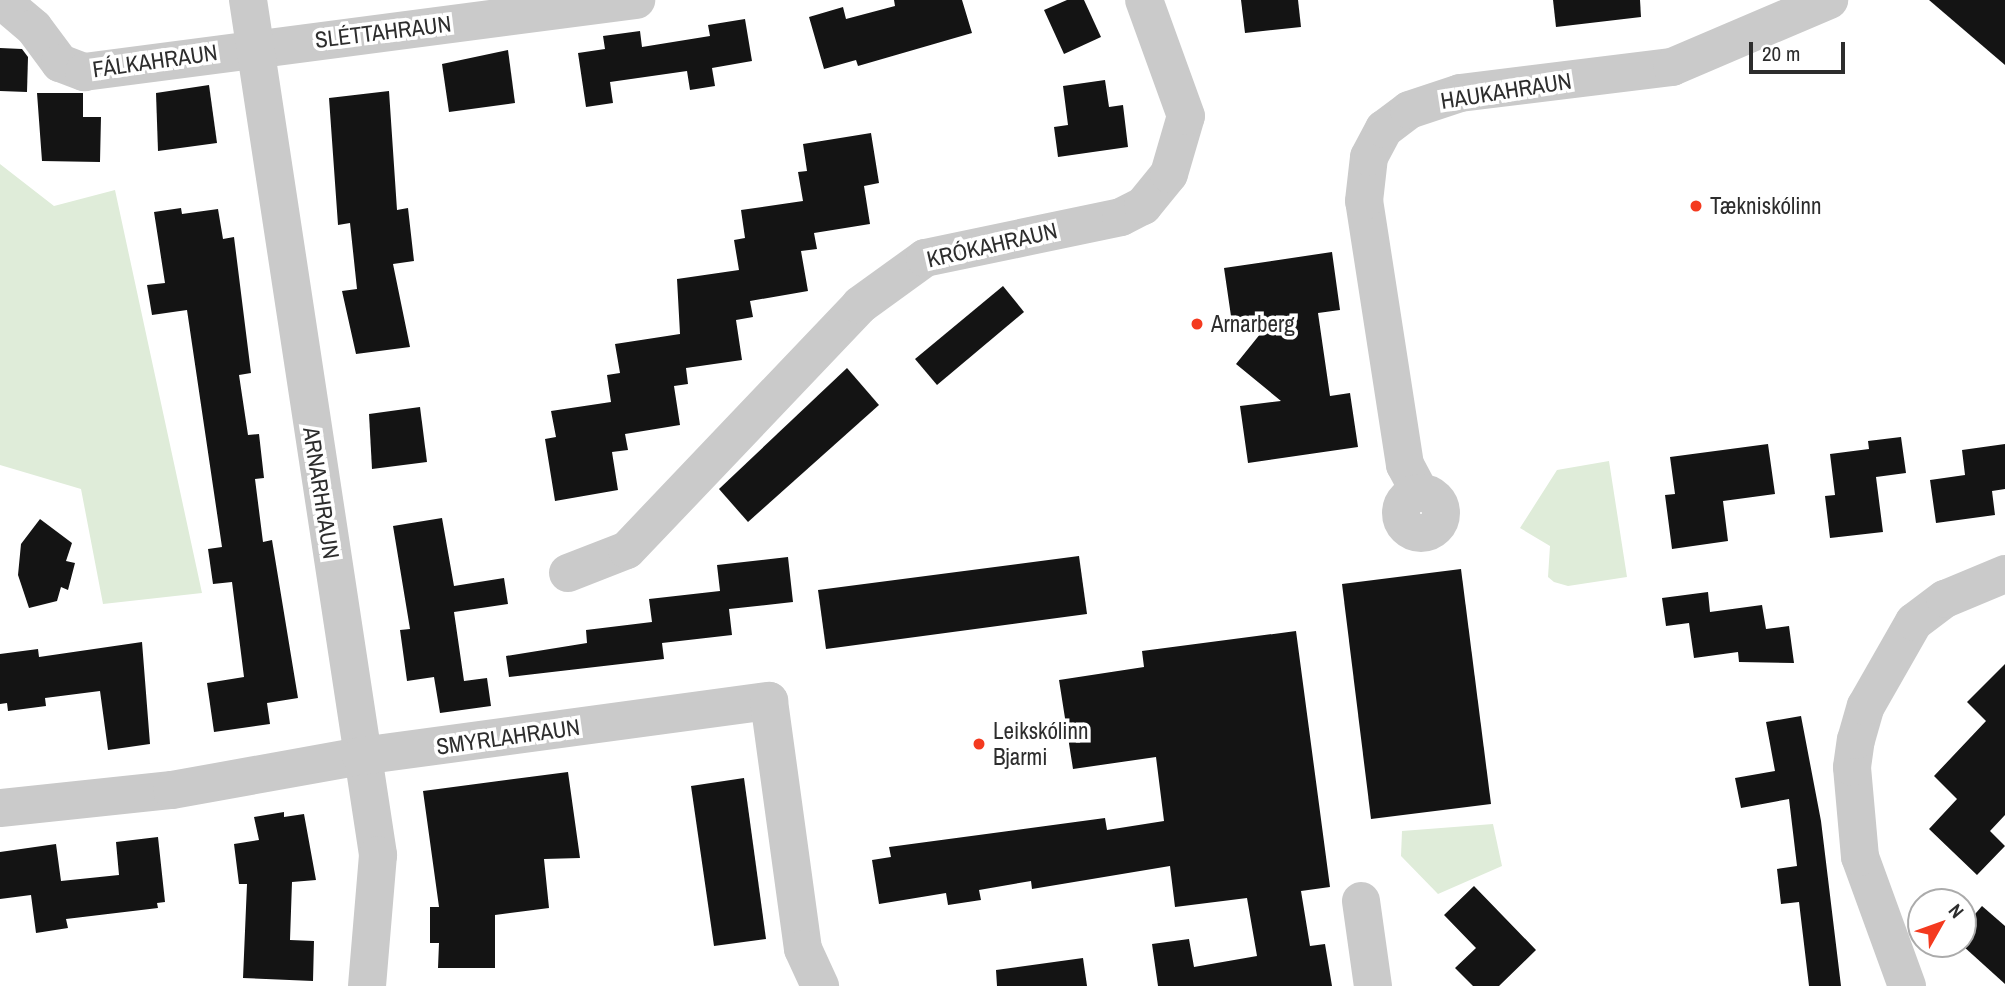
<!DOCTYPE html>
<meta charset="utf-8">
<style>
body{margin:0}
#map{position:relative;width:2005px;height:986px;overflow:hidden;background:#fff;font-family:"Archivo Narrow",sans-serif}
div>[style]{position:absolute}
.green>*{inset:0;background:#dfecd9}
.building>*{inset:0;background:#141414}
.minor>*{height:38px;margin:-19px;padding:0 19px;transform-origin:19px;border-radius:19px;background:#cacaca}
.minor>.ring{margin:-19px;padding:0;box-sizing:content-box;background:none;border:38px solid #cacaca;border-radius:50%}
.dots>*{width:19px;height:19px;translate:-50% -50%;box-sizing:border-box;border:4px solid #fff;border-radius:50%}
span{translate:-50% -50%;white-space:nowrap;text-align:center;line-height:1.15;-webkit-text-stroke:7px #fff;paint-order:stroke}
.street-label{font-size:23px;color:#2d2d2d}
.poi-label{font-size:23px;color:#2d2d2d}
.left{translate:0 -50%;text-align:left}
.north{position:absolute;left:1907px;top:888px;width:70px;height:70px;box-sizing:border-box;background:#fff;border:2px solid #ababab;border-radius:50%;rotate:50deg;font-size:19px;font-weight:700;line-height:28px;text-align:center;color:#2d2d2d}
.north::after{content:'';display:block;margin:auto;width:24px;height:32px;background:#f43a1f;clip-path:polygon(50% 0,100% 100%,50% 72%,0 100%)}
.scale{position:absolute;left:1749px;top:42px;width:96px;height:32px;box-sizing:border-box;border:4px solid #2d2d2d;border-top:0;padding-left:9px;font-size:21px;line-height:24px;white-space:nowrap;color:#2d2d2d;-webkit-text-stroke:5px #fff;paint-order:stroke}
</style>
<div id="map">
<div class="green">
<div style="clip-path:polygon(0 164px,54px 206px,115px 190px,202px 593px,103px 604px,81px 489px,0 465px)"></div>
<div style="clip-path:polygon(1609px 461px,1627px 577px,1568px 586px,1554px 582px,1548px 577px,1550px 546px,1520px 528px,1557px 470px)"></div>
<div style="clip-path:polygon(1493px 824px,1502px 866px,1438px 894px,1401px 856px,1402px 831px)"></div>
</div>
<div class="building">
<div style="clip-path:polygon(894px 0,962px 0,972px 33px,858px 66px,856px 60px,824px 69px,809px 17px,843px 7px,846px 19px,895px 6px)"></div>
<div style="clip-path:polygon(1067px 0,1084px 0,1101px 37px,1064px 54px,1044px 10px)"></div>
<div style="clip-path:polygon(1241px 0,1298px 0,1301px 27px,1245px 33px)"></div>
<div style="clip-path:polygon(1553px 0,1640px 0,1641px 17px,1556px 27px)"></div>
<div style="clip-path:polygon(1929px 0,2005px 0,2005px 65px)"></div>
<div style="clip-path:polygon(745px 19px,752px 61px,712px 68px,715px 86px,690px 90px,687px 71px,610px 82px,613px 103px,586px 107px,578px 53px,605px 49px,603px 36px,640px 31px,642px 47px,710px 36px,708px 25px)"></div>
<div style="clip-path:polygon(0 48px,22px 49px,28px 57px,27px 92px,0 91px)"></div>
<div style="clip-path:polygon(508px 50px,515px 103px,449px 112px,442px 64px)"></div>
<div style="clip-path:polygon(1105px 80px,1109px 107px,1123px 105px,1128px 147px,1058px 157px,1054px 127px,1068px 125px,1063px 86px)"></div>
<div style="clip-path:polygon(209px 85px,217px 143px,158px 151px,156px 93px)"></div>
<div style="clip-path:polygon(389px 91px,397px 210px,408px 208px,414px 261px,393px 264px,410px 347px,356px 354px,342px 291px,357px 289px,350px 223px,338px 225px,329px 98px)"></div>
<div style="clip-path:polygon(37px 93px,83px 93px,83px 117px,101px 117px,100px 162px,42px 161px)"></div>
<div style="clip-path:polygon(871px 133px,879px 183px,864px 186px,870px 224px,814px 233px,817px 249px,801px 251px,808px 291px,750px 301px,753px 317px,736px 320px,742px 360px,686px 368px,688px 384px,674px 386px,680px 425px,625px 434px,628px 450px,612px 452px,618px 490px,555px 501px,545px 439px,556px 437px,551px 411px,611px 402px,607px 375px,620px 373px,615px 344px,680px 334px,677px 279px,739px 270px,734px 240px,745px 238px,741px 210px,803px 201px,798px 172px,807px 171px,803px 144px)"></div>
<div style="clip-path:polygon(181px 208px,182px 214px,218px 209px,223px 239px,234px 237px,251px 373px,239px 375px,248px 435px,259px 434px,264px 478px,255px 479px,263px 542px,272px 540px,298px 698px,267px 703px,270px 724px,214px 732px,207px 683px,244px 677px,232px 582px,213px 584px,208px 549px,222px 547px,187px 310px,152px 315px,147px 285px,165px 283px,154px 212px)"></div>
<div style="clip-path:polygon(1332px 252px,1340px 310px,1318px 313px,1330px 396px,1350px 393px,1358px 447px,1248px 463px,1240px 406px,1281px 401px,1236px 364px,1273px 318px,1232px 323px,1224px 268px)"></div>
<div style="clip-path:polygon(1003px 286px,1024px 312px,937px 385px,915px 359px)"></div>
<div style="clip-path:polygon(847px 368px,879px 405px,748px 522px,719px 489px)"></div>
<div style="clip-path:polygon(420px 407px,427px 462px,372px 469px,369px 414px)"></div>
<div style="clip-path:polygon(1901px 437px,1906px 473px,1876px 477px,1883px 532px,1830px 538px,1825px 496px,1835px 495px,1830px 454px,1869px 449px,1868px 441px)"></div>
<div style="clip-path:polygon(1768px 444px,1775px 494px,1723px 501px,1728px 541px,1672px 549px,1665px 495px,1675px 494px,1670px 457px)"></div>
<div style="clip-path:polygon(2005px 444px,2005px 489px,1992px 491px,1995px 515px,1936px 523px,1930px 480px,1965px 475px,1962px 450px)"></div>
<div style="clip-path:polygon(442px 518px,454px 586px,504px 578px,508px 604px,454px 612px,464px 681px,487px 678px,491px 706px,440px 713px,434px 677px,407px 681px,400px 630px,410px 629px,393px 526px)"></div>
<div style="clip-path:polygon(40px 519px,72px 543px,66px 561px,75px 563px,68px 590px,61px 587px,57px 601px,29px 608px,18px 575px,21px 544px)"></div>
<div style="clip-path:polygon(1079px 556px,1087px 614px,826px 649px,818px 590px)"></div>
<div style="clip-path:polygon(788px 557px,793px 602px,729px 609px,732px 635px,662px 643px,664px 659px,509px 677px,506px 656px,587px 643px,586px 630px,652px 622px,649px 599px,720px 591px,717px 565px)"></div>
<div style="clip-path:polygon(1461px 569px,1491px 804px,1371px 819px,1342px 584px)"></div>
<div style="clip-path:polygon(1708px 592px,1710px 612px,1762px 605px,1766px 629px,1789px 626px,1794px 663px,1739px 662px,1738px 652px,1694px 658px,1689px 623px,1666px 626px,1662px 598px)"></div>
<div style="clip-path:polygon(1296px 631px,1330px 887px,1301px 891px,1310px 946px,1325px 944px,1332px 986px,1158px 986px,1152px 944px,1189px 939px,1194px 967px,1257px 956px,1247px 898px,1175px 907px,1170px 866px,1032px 889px,1031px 881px,979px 890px,981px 900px,948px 905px,946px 893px,879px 904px,872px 860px,891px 857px,889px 847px,1105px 818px,1107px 830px,1164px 821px,1156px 757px,1073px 769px,1059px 680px,1144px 667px,1142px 651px)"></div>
<div style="clip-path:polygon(142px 642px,150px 744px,108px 750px,100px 691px,45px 698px,46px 706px,8px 711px,7px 703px,0 704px,0 654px,38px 649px,39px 657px)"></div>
<div style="clip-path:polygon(2005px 664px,2005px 815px,1990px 831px,2005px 846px,1977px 875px,1929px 829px,1957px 799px,1934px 776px,1986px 721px,1967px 702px)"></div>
<div style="clip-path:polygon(1801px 716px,1821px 821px,1841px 986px,1809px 986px,1799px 902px,1781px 904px,1777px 869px,1797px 866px,1789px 799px,1741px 808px,1735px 778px,1775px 771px,1766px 722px)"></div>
<div style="clip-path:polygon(568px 772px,580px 858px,544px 859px,549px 908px,495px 915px,495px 968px,438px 968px,439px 943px,430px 943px,430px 907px,439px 907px,423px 791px)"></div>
<div style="clip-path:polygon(744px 778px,766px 939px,714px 946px,691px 786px)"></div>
<div style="clip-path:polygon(284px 812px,284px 817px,304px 814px,316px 880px,292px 882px,290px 940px,314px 941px,313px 981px,243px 978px,247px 884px,239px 884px,234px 844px,259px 840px,254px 817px)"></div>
<div style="clip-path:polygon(158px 837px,165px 902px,157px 903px,158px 908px,66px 919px,68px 928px,36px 933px,31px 895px,0 899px,0 852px,56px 844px,61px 881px,119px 875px,116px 842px)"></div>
<div style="clip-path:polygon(1474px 886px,1536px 950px,1499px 986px,1473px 986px,1455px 968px,1476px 948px,1444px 915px)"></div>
<div style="clip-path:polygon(1982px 906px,2005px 926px,2005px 984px,1963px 946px,1963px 928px)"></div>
<div style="clip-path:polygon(1083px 958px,1087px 986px,997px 986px,996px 970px)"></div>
</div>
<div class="minor">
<div style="left:1px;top:0;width:43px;rotate:40.3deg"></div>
<div style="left:34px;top:28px;width:44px;rotate:53.4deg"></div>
<div style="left:60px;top:63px;width:26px;rotate:21deg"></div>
<div style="left:84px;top:72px;width:557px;rotate:-7.43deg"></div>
<div style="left:248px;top:0;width:865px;rotate:81.35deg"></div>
<div style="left:378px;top:855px;width:131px;rotate:94.8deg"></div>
<div style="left:1420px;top:493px;width:32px;rotate:-118deg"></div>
<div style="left:1405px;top:465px;width:267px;rotate:-98.8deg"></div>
<div style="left:1364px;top:201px;width:44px;rotate:-83.5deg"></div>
<div style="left:1369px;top:157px;width:32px;rotate:-62deg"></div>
<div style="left:1384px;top:129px;width:31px;rotate:-37deg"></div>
<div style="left:1409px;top:110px;width:54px;rotate:-18.4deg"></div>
<div style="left:1460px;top:93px;width:214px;rotate:-7deg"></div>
<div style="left:1672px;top:67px;width:171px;rotate:-23.1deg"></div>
<div class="ring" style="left:1401px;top:493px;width:2px;height:2px"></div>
<div style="left:568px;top:573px;width:63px;rotate:-21.3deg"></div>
<div style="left:627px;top:550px;width:338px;rotate:-46.4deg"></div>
<div style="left:860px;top:305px;width:80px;rotate:-35.9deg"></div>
<div style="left:925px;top:258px;width:200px;rotate:-11.8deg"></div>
<div style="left:1121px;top:217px;width:25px;rotate:-27deg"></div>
<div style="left:1143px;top:206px;width:41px;rotate:-50.9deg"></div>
<div style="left:1169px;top:174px;width:60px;rotate:-73.7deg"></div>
<div style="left:1186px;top:116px;width:123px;rotate:-109.9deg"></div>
<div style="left:0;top:808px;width:173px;rotate:-6deg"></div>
<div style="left:172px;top:790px;width:192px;rotate:-10.2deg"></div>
<div style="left:361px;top:756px;width:412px;rotate:-7.7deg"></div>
<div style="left:769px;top:701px;width:250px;rotate:82.2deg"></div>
<div style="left:803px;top:949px;width:41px;rotate:65.3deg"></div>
<div style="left:1361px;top:901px;width:86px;rotate:82deg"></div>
<div style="left:1907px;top:986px;width:137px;rotate:-110deg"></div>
<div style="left:1860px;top:857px;width:90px;rotate:-95.1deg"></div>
<div style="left:1852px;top:767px;width:27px;rotate:-82deg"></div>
<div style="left:1856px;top:740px;width:35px;rotate:-74deg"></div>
<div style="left:1866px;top:706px;width:97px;rotate:-60.3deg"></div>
<div style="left:1914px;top:622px;width:39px;rotate:-37deg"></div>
<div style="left:1945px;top:599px;width:65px;rotate:-22.6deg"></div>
</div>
<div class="dots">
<div style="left:1696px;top:206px;background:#f43a1f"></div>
<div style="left:1197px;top:324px;background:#f43a1f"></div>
<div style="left:979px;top:744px;background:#f43a1f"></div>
</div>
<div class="street-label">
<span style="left:383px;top:32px;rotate:-7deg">SLÉTTAHRAUN</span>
<span style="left:155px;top:61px;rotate:-8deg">FÁLKAHRAUN</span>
<span style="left:1506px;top:91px;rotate:-9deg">HAUKAHRAUN</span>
<span style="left:992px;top:245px;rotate:-13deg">KRÓKAHRAUN</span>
<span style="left:321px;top:493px;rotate:81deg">ARNARHRAUN</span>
<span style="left:508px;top:737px;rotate:-8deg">SMYRLAHRAUN</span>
</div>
<div class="poi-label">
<span class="left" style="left:1710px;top:206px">Tækniskólinn</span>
<span class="left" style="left:1211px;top:324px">Arnarberg</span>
<span class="left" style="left:993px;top:744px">Leikskólinn<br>Bjarmi</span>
</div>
<div class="north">N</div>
<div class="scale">20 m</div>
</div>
